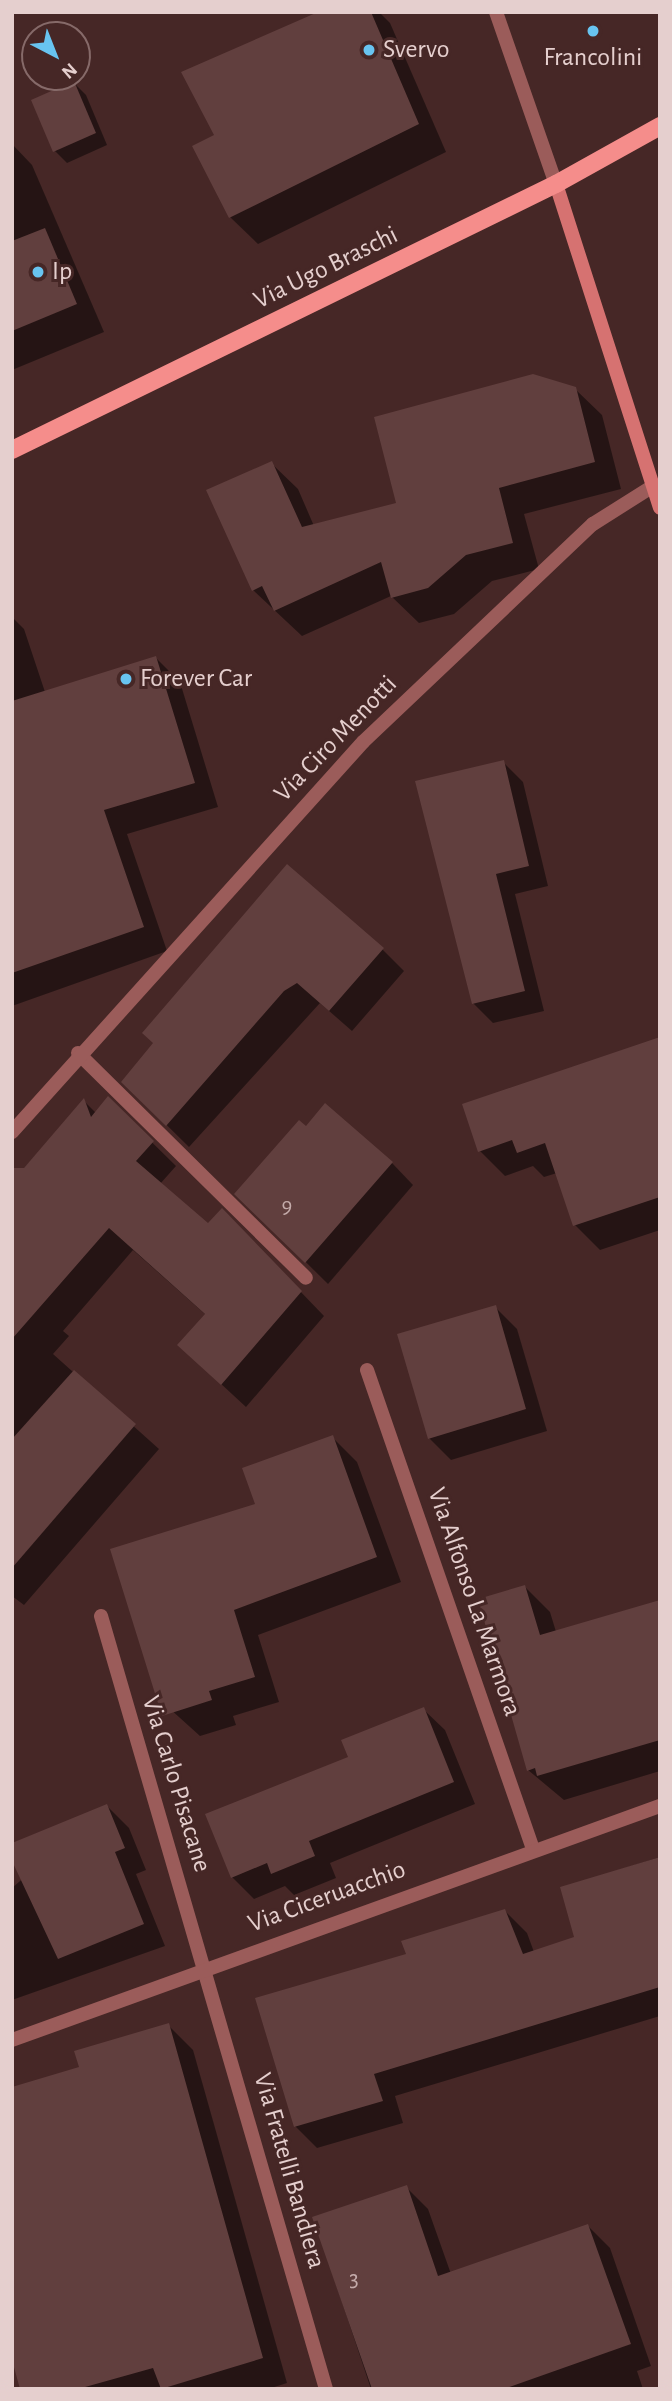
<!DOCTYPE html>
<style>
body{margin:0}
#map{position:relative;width:672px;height:2401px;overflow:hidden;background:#462726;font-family:"Alegreya Sans",sans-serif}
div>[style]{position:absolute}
.shadow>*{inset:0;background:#0007}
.building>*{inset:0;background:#613f3e}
.street>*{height:14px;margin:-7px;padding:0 7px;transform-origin:7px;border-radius:7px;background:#9b5c5a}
.secondary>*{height:14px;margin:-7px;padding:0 7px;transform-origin:7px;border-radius:7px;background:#d67271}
.primary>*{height:18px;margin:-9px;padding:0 9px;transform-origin:9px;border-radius:9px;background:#f58d8b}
.dots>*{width:19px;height:19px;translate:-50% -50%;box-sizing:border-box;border:4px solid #462726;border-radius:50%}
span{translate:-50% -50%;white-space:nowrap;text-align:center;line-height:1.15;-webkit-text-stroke:6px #462726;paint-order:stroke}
.number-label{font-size:23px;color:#c4abaa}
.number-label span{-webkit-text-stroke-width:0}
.poi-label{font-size:26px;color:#e5cfce}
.left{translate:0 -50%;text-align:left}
.street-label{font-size:26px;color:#e5cfce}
.frame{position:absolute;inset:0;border:14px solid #e5cfce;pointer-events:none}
.north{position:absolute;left:21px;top:21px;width:70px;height:70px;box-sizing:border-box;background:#462726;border:2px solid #866a69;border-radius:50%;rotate:138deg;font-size:19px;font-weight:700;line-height:28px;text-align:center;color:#e5cfce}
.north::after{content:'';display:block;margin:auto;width:24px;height:32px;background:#68c4f0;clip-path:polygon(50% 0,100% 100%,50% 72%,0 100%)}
</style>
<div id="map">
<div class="shadow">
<div style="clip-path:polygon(323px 12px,379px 12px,390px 23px,446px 152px,258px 244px,230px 217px,216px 136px)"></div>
<div style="clip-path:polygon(74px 83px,86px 95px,107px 145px,67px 163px,55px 151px)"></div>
<div style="clip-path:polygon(12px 144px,32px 165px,104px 332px,12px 370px)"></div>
<div style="clip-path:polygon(575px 389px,602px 415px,621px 489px,524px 514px,539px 569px,492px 581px,454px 614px,419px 623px,391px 596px,302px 636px,253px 590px,271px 463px,298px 489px,314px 526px,399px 505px)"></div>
<div style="clip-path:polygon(12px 617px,24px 629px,45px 692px,156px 658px,180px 682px,218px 807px,127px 834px,167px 951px,12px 1006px)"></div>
<div style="clip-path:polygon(503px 762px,523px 782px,548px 886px,515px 894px,544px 1011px,493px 1023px,473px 1003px)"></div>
<div style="clip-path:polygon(382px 949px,404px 971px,352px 1031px,320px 1003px,189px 1147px,123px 1082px,155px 1044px,144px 1033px)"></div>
<div style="clip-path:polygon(660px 1038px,660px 1230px,600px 1250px,575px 1225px,557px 1173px,544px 1177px,533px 1166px,505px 1176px,480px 1151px)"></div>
<div style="clip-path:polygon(108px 1099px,176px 1166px,160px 1184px,208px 1225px,245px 1234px,324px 1316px,246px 1407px,179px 1345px,206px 1315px,133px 1250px,63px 1331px,69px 1336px,53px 1354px,159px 1449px,24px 1605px,12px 1596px,12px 1182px,84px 1101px,96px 1113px)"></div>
<div style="clip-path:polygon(306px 1129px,392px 1163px,413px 1185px,328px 1284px,237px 1194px)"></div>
<div style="clip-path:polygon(495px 1307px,517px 1329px,547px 1431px,451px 1460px,429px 1438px)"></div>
<div style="clip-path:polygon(332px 1437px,357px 1462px,401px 1582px,258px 1635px,279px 1702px,233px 1716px,236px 1725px,200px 1736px,159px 1699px)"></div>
<div style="clip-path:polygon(525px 1587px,550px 1612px,557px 1635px,660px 1602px,660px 1771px,564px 1800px,528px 1770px)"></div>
<div style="clip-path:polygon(423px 1709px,445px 1730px,475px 1804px,330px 1863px,336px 1878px,294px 1895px,285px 1886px,254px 1899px,232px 1877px,350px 1758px)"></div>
<div style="clip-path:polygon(107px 1806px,129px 1828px,146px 1870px,136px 1874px,165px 1946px,12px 2000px,12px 1888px)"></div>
<div style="clip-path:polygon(660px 1857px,660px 2016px,395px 2096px,403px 2123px,317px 2148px,295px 2126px,408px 1955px,505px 1911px,527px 1933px,534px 1952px,577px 1938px,562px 1888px)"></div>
<div style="clip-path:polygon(168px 2025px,193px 2050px,287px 2383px,268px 2389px,25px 2389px,81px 2068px)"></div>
<div style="clip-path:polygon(406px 2187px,428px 2209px,451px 2274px,588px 2226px,610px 2248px,651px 2366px,637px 2371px,643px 2389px,371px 2389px,314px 2218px)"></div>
</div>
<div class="building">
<div style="clip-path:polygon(318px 12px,371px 12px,419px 124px,229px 218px,192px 146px,214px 135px,181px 72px)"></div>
<div style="clip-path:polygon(74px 81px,96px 133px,53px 152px,31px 100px)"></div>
<div style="clip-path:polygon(45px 228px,77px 304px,12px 331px,12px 241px)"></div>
<div style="clip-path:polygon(533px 374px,576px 387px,595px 462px,499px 488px,513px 543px,466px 555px,428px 588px,391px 598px,381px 562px,274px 611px,262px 586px,252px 591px,206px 490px,272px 461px,302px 527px,396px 503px,374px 417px)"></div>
<div style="clip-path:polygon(156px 656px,195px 783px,104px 810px,144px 927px,12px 973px,12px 701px)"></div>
<div style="clip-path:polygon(504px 760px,529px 866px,496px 874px,525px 991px,472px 1004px,415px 781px)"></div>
<div style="clip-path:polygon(287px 864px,384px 948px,329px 1011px,297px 983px,284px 991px,166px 1126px,121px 1082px,153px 1043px,142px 1033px)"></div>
<div style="clip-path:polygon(660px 1037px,660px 1197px,573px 1226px,545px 1143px,517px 1153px,512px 1140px,478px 1152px,462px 1104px)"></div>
<div style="clip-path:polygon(108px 1096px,154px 1141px,136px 1161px,208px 1223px,222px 1208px,302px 1291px,221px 1385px,177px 1345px,205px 1314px,109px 1228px,12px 1339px,12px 1168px,24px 1168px,84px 1098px,91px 1117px)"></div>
<div style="clip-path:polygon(325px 1103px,393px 1162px,305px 1263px,234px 1194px,299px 1120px,306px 1126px)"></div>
<div style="clip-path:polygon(496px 1305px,526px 1409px,428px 1439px,397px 1334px)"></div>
<div style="clip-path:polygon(74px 1370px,136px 1424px,12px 1568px,12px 1439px)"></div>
<div style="clip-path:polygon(333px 1435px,377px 1557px,234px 1610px,255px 1677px,209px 1691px,212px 1700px,162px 1716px,110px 1549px,255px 1504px,242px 1468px)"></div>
<div style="clip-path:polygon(525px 1585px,540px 1635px,660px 1600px,660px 1740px,537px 1776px,535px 1768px,527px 1771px,478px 1599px)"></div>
<div style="clip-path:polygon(424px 1707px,454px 1782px,309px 1841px,315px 1856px,271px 1874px,267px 1863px,231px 1878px,205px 1814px,348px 1757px,341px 1740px)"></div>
<div style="clip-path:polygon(107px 1804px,125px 1848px,115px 1852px,144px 1924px,58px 1959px,12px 1861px,12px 1843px)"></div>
<div style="clip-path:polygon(660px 1857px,660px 1987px,374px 2074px,383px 2101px,294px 2127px,255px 1998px,406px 1954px,401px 1941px,505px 1909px,523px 1954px,574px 1937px,560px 1887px)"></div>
<div style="clip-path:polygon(169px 2023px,263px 2358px,161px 2389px,153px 2368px,78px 2389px,20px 2389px,12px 2360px,12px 2087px,79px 2067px,74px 2051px)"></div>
<div style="clip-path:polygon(407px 2185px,438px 2276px,588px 2224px,631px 2344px,504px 2389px,372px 2389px,312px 2217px)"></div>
</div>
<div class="street">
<div style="left:496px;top:12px;width:182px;rotate:70.8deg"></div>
<div style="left:78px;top:1053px;width:320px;rotate:44.6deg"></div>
<div style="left:12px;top:1132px;width:525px;rotate:-48.01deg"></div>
<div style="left:363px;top:742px;width:317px;rotate:-43.5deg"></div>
<div style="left:593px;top:524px;width:71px;rotate:-32.3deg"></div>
<div style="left:367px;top:1370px;width:507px;rotate:70.89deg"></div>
<div style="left:101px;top:1616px;width:805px;rotate:73.77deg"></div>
<div style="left:12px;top:2040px;width:689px;rotate:-19.86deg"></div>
</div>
<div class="secondary">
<div style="left:556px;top:184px;width:340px;rotate:72.2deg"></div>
</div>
<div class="primary">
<div style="left:12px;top:450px;width:606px;rotate:-26.06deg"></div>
<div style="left:556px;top:184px;width:119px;rotate:-29.1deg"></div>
</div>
<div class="dots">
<div style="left:593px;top:31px;background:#68c4f0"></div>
<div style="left:369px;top:50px;background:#68c4f0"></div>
<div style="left:38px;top:272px;background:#68c4f0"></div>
<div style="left:126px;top:679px;background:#68c4f0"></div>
</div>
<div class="number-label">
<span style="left:287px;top:1207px">9</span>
<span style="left:354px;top:2280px">3</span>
</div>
<div class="poi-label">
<span class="left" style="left:383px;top:50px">Svervo</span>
<span style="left:593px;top:58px">Francolini</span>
<span class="left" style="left:52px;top:272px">Ip</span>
<span class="left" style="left:140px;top:679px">Forever Car</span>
</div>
<div class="street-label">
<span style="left:326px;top:268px;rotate:-26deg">Via Ugo Braschi</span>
<span style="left:336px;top:739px;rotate:-46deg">Via Ciro Menotti</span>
<span style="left:474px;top:1602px;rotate:71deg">Via Alfonso La Marmora</span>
<span style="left:176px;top:1784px;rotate:73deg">Via Carlo Pisacane</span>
<span style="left:327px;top:1897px;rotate:-20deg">Via Ciceruacchio</span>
<span style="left:289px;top:2171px;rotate:74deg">Via Fratelli Bandiera</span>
</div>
<div class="frame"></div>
<div class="north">N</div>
</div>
